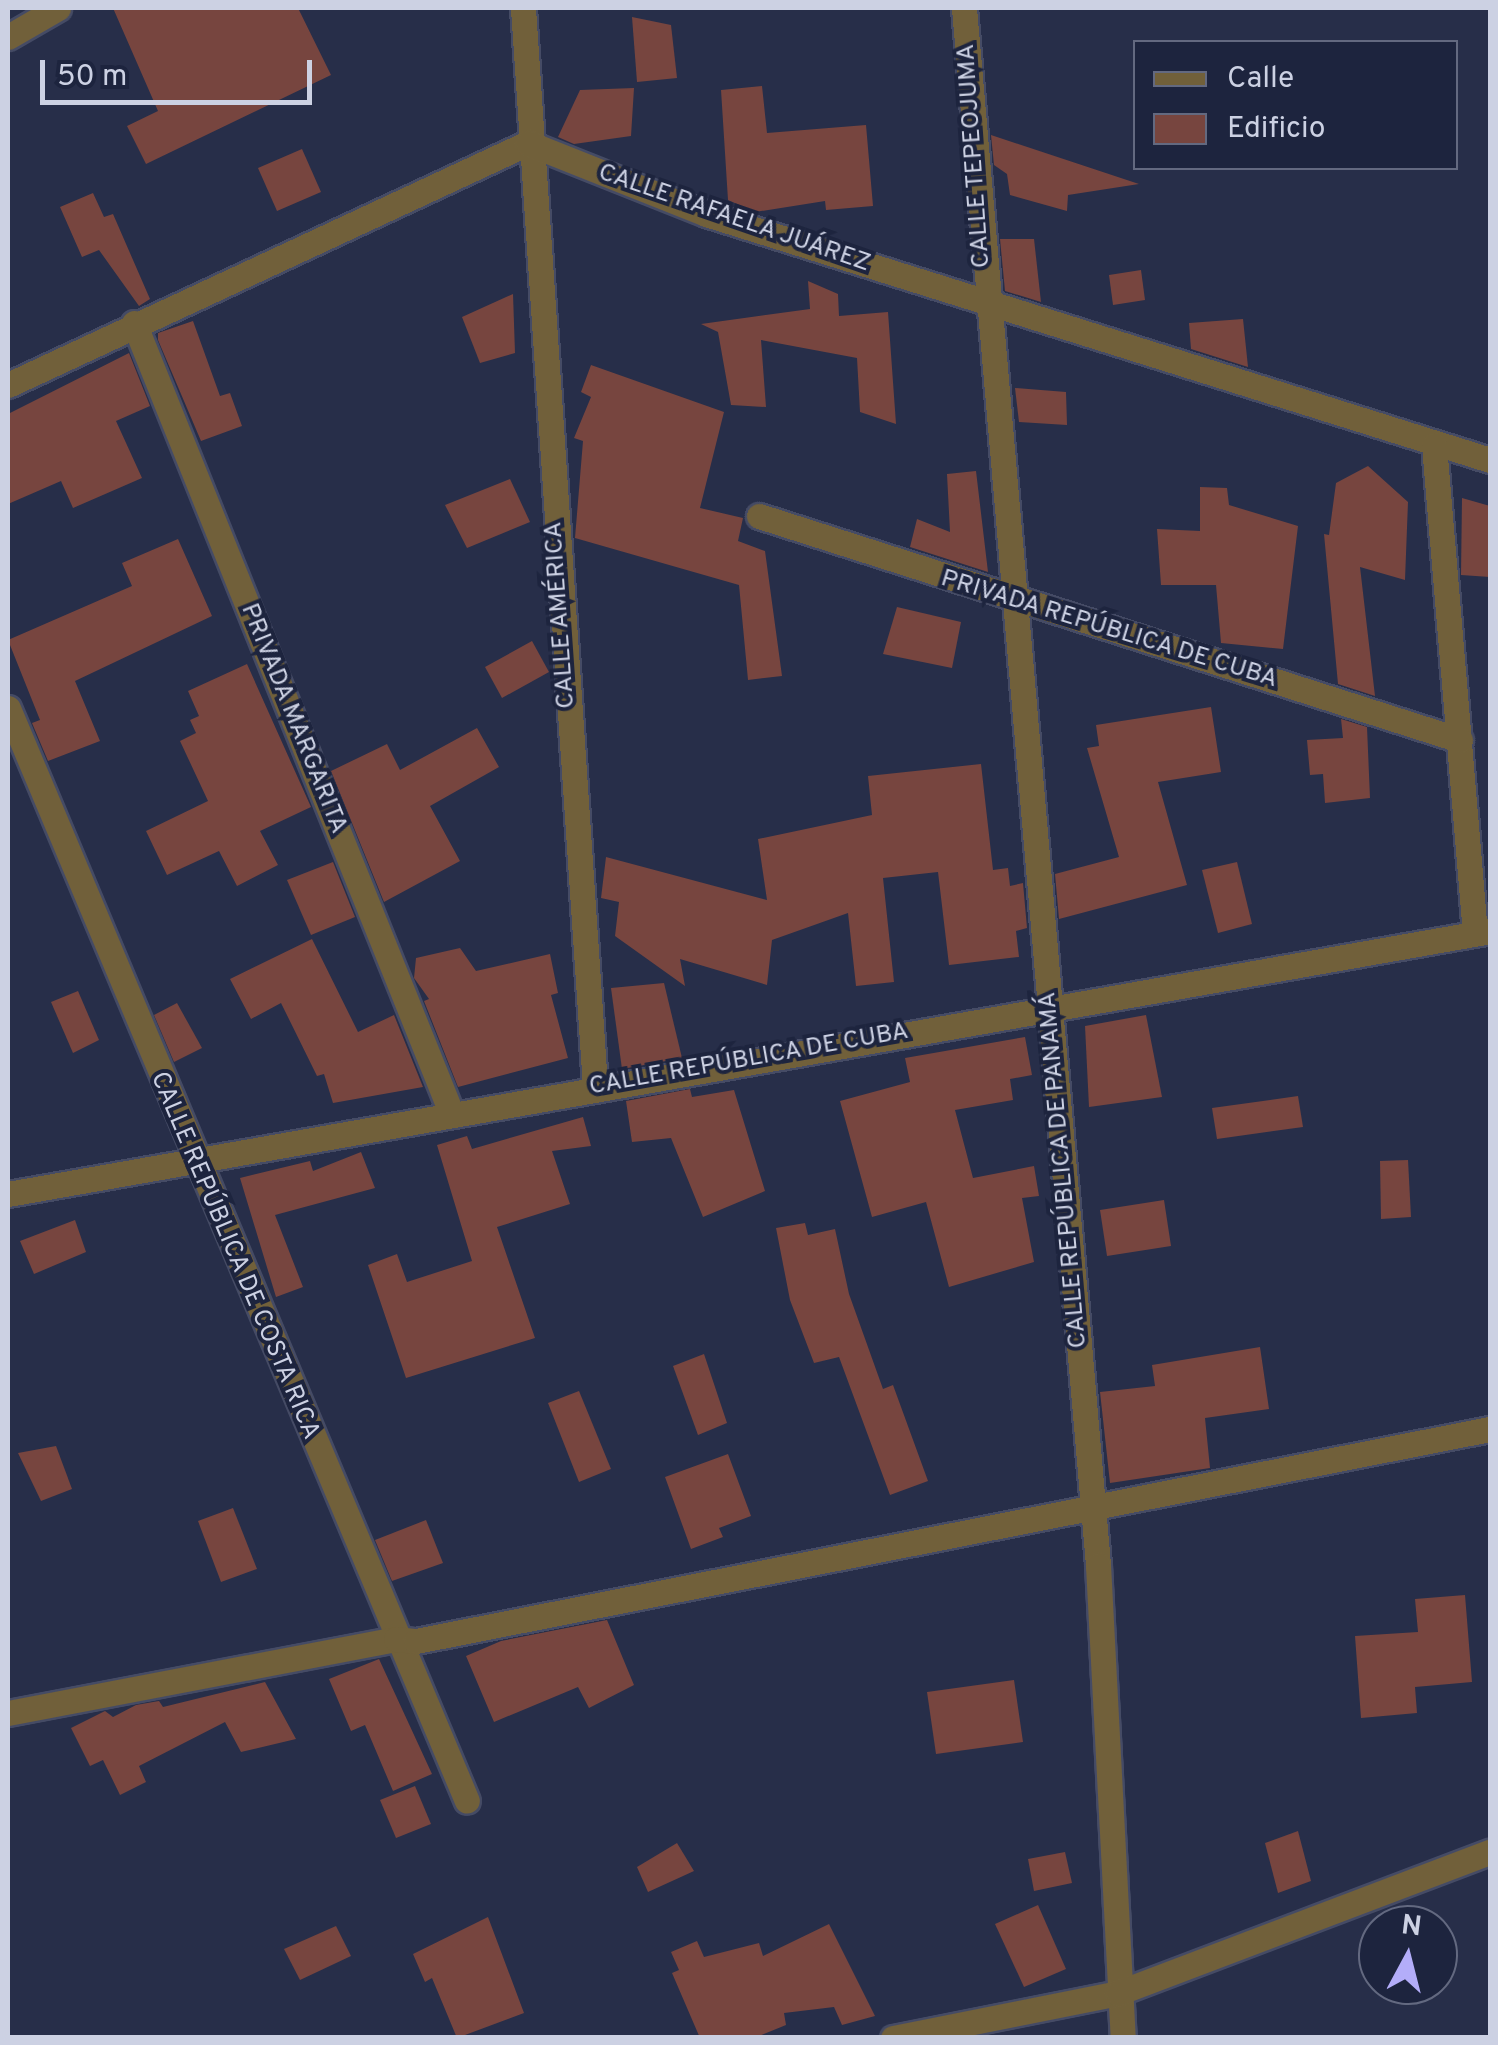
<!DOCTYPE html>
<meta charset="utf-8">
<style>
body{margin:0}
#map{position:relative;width:1498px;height:2045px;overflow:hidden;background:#272e49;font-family:Overpass,sans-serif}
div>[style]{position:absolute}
.building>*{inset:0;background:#77453f}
.roads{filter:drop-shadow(2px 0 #454b65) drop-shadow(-2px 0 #454b65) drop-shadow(0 2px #454b65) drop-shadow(0 -2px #454b65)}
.minor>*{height:25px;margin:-12.5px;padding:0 12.5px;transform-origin:12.5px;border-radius:12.5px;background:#71603a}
span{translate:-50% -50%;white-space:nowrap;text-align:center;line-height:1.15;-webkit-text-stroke:8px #1d243e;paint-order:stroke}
.street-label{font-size:25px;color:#ccd1e3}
.frame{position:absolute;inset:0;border:10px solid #ccd1e3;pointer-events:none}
.legend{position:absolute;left:1133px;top:40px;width:325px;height:130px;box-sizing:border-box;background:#1d243e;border:2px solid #636980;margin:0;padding:12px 18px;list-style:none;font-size:30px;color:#ccd1e3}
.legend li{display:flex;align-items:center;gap:20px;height:50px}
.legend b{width:50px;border:2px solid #636980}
.north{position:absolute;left:1358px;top:1905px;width:100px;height:100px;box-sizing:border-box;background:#1d243e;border:2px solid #636980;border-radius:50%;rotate:7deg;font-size:28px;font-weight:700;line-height:40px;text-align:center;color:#ccd1e3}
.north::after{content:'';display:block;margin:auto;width:35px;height:45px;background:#b3adf9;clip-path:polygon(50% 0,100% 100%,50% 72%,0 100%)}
.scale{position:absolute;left:40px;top:60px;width:272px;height:45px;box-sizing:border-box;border:5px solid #ccd1e3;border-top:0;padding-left:12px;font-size:30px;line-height:35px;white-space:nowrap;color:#ccd1e3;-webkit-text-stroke:8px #1d243e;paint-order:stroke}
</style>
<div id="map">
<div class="building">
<div style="clip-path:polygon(113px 8px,298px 8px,331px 75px,146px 164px,127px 126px,158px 111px)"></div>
<div style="clip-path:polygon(632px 17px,671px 25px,677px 78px,637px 82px)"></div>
<div style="clip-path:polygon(762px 86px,767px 133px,866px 125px,873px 206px,826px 210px,825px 201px,755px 212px,728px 200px,721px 90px)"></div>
<div style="clip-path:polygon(634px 88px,631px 136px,574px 144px,558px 137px,580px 90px)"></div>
<div style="clip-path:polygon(991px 135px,1139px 184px,1068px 195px,1067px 211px,1010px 195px,1007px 174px,994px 165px)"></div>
<div style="clip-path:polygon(302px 149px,321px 192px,277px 211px,258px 168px)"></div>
<div style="clip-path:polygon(93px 193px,104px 217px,113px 214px,150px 299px,139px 306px,99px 250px,82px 257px,60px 207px)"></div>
<div style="clip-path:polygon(1000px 239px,1034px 239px,1041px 302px,1005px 291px)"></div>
<div style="clip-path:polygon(1141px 270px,1145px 300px,1113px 305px,1109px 275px)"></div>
<div style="clip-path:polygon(808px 281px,838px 294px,839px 316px,888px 312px,896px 424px,860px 412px,857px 358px,761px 340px,766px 407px,731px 405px,718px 332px,701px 324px,810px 309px)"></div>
<div style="clip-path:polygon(513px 294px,515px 353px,480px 363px,462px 317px)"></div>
<div style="clip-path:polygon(1243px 319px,1248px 367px,1191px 349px,1189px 323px)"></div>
<div style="clip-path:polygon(193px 321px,220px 396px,230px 393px,242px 426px,201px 441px,158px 340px,158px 333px)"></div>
<div style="clip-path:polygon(129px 353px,150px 406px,116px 421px,142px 478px,73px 508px,61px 481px,8px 504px,8px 414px)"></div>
<div style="clip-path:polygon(591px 365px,724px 412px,700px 508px,743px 518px,738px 541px,765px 551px,782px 676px,748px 680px,739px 585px,575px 538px,583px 441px,574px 438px,591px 397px,581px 392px)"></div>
<div style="clip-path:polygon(1015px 388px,1066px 392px,1067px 425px,1019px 422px)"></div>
<div style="clip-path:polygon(1368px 466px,1408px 502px,1405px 580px,1360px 567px,1375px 696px,1338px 684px,1324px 534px,1329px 535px,1336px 483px)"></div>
<div style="clip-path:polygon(976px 471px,988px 572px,910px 547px,917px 519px,950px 532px,947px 474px)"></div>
<div style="clip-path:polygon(510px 479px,530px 522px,467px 548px,445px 505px)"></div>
<div style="clip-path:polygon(1200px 487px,1227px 488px,1229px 505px,1298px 526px,1283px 649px,1221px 643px,1216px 585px,1161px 585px,1157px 529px,1200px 531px)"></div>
<div style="clip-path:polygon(1462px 498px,1490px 506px,1490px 577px,1461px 575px)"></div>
<div style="clip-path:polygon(178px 539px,212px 616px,75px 681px,100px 741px,48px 761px,32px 723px,40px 720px,8px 640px,132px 586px,122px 563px)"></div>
<div style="clip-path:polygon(897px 607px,961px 622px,952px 668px,883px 654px)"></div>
<div style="clip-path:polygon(532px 641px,549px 672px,502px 698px,485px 667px)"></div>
<div style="clip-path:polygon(247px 664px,311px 807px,260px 831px,278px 865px,237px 886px,219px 851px,167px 875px,146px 831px,208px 801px,180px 741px,196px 733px,190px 720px,199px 716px,188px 691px)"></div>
<div style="clip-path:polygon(1211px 707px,1221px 772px,1158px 782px,1187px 885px,1059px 919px,1055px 874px,1119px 857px,1087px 748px,1099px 746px,1096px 725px)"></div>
<div style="clip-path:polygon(1341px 719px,1367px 727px,1370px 798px,1325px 803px,1323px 774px,1310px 775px,1307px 740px,1343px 738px)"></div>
<div style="clip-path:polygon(477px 728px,499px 767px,430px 806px,460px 861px,384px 902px,331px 771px,387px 744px,400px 770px)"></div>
<div style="clip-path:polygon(981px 764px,993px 870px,1008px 868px,1010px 886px,1023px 883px,1027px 928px,1016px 931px,1019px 957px,949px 965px,938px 872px,883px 878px,894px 982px,856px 986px,848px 913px,772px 940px,767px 985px,680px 959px,685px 986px,615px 936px,619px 902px,601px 898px,606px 857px,767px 900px,758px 839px,872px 815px,868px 776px)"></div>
<div style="clip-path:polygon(333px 862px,355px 917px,311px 935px,287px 880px)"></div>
<div style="clip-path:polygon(1237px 862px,1252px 924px,1218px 933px,1202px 870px)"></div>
<div style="clip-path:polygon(312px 939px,358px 1032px,394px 1015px,423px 1087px,333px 1103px,324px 1074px,317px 1076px,281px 1003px,251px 1019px,230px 979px)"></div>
<div style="clip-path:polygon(460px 948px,476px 971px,550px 954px,558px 993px,551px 995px,568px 1058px,458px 1087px,424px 1001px,429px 999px,414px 978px,416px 958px)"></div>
<div style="clip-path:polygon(664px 983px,682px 1058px,622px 1069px,611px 988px)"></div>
<div style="clip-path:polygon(78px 991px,99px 1040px,73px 1053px,51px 1002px)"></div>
<div style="clip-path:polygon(177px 1003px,202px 1048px,174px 1062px,154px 1015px)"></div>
<div style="clip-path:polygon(1146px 1015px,1162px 1097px,1089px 1107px,1085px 1026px)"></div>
<div style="clip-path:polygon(1025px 1037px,1032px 1075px,1010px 1079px,1013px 1100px,955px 1110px,973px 1178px,1034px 1166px,1039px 1196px,1022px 1198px,1034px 1262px,949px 1287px,926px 1202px,872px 1217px,840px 1101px,910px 1082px,905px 1058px)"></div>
<div style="clip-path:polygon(690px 1089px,692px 1097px,734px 1090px,765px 1191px,703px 1217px,671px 1138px,632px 1142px,626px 1101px)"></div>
<div style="clip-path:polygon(1298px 1096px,1303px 1127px,1217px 1139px,1212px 1108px)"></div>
<div style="clip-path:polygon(583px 1117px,591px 1146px,552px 1151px,570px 1204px,497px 1227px,535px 1338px,406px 1378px,368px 1265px,397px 1254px,407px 1282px,472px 1261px,437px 1145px,467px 1136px,472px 1149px)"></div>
<div style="clip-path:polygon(361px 1152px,375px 1188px,275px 1215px,303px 1287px,276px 1297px,240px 1178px,310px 1161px,313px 1171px)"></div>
<div style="clip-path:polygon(1408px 1160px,1411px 1217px,1381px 1219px,1380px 1161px)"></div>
<div style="clip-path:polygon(1164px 1200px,1171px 1246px,1107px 1256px,1100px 1210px)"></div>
<div style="clip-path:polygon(75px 1220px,86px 1252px,34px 1274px,20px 1241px)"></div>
<div style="clip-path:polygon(805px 1223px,808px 1235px,835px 1229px,849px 1294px,883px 1389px,893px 1385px,928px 1481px,890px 1495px,839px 1357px,814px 1363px,790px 1300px,776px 1228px)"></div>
<div style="clip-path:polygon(1260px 1347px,1269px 1409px,1205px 1418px,1210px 1468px,1110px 1483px,1100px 1392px,1155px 1386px,1152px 1365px)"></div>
<div style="clip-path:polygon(704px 1354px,727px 1423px,698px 1435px,673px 1366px)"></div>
<div style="clip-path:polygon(579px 1391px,611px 1469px,579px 1482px,548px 1403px)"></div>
<div style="clip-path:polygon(56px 1446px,72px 1489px,41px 1501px,18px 1453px)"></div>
<div style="clip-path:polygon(728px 1454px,751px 1516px,719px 1528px,723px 1537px,691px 1549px,665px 1477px)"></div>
<div style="clip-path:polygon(233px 1508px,257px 1569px,221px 1582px,198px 1521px)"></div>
<div style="clip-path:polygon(426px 1520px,443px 1563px,392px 1581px,375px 1540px)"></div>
<div style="clip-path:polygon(1465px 1595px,1472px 1682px,1415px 1687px,1417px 1713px,1361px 1718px,1355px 1636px,1418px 1632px,1415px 1599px)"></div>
<div style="clip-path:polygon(607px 1620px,634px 1685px,589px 1708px,578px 1687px,494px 1722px,466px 1656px,501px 1641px)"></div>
<div style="clip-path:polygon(379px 1659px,432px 1774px,393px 1791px,365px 1725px,351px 1731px,329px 1679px)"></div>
<div style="clip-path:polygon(1014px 1680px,1023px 1742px,936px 1754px,927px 1692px)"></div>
<div style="clip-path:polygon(265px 1682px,296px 1739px,241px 1752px,225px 1722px,139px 1766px,146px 1782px,120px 1795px,103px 1760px,90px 1766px,71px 1728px,105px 1711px,113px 1717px,136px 1705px,159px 1701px,163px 1707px)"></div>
<div style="clip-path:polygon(415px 1786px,431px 1824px,396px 1838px,380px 1800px)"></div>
<div style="clip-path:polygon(1298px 1831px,1311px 1881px,1278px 1893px,1265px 1843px)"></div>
<div style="clip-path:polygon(677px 1843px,694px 1871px,648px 1892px,637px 1867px)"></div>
<div style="clip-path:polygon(1065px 1852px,1072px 1883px,1034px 1891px,1028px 1859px)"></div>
<div style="clip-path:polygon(1038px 1905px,1066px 1969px,1024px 1987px,995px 1924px)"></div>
<div style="clip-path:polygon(488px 1917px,524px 2013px,457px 2038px,432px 1978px,425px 1982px,413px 1954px)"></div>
<div style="clip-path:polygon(829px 1924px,875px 2016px,842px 2025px,834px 2007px,784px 2013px,786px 2025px,754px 2038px,700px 2038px,672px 1973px,679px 1970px,671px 1952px,697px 1941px,704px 1957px,759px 1943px,763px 1956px)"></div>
<div style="clip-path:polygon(336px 1926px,351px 1956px,300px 1980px,284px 1949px)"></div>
</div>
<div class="roads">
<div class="minor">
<div style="left:523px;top:8px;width:1081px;rotate:86.18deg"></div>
<div style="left:964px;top:8px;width:1563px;rotate:85.08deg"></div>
<div style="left:1098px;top:1565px;width:474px;rotate:87deg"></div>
<div style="left:8px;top:37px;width:58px;rotate:-30.1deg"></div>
<div style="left:134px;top:323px;width:853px;rotate:68.12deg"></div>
<div style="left:8px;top:385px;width:574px;rotate:-24.96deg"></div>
<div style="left:528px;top:143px;width:192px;rotate:21.7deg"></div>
<div style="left:706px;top:214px;width:822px;rotate:17.42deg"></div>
<div style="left:1434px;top:445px;width:490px;rotate:85.2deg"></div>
<div style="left:759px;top:516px;width:736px;rotate:17.72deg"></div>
<div style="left:8px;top:708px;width:1185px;rotate:67.22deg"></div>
<div style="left:8px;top:1194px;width:1505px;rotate:-10.06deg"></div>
<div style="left:8px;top:1713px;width:395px;rotate:-10.8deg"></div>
<div style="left:396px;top:1639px;width:20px;rotate:6deg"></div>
<div style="left:416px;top:1641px;width:1095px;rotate:-11.17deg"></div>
<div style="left:893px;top:2038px;width:229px;rotate:-11.3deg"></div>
<div style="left:1118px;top:1993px;width:398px;rotate:-20.8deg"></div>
</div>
</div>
<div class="street-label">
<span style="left:975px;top:156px;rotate:-94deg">CALLE TEPEOJUMA</span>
<span style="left:734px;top:219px;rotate:19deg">CALLE RAFAELA JUÁREZ</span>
<span style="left:561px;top:615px;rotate:-94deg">CALLE AMÉRICA</span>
<span style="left:1109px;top:630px;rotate:17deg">PRIVADA REPÚBLICA DE CUBA</span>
<span style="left:293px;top:719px;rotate:68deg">PRIVADA MARGARITA</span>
<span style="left:749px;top:1060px;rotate:-10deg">CALLE REPÚBLICA DE CUBA</span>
<span style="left:1064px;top:1170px;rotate:-95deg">CALLE REPÚBLICA DE PANAMÁ</span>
<span style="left:234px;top:1256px;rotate:67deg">CALLE REPÚBLICA DE COSTA RICA</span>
</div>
<div class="frame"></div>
<ul class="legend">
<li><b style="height:12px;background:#71603a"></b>Calle</li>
<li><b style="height:28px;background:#77453f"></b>Edificio</li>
</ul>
<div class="north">N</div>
<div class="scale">50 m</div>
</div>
